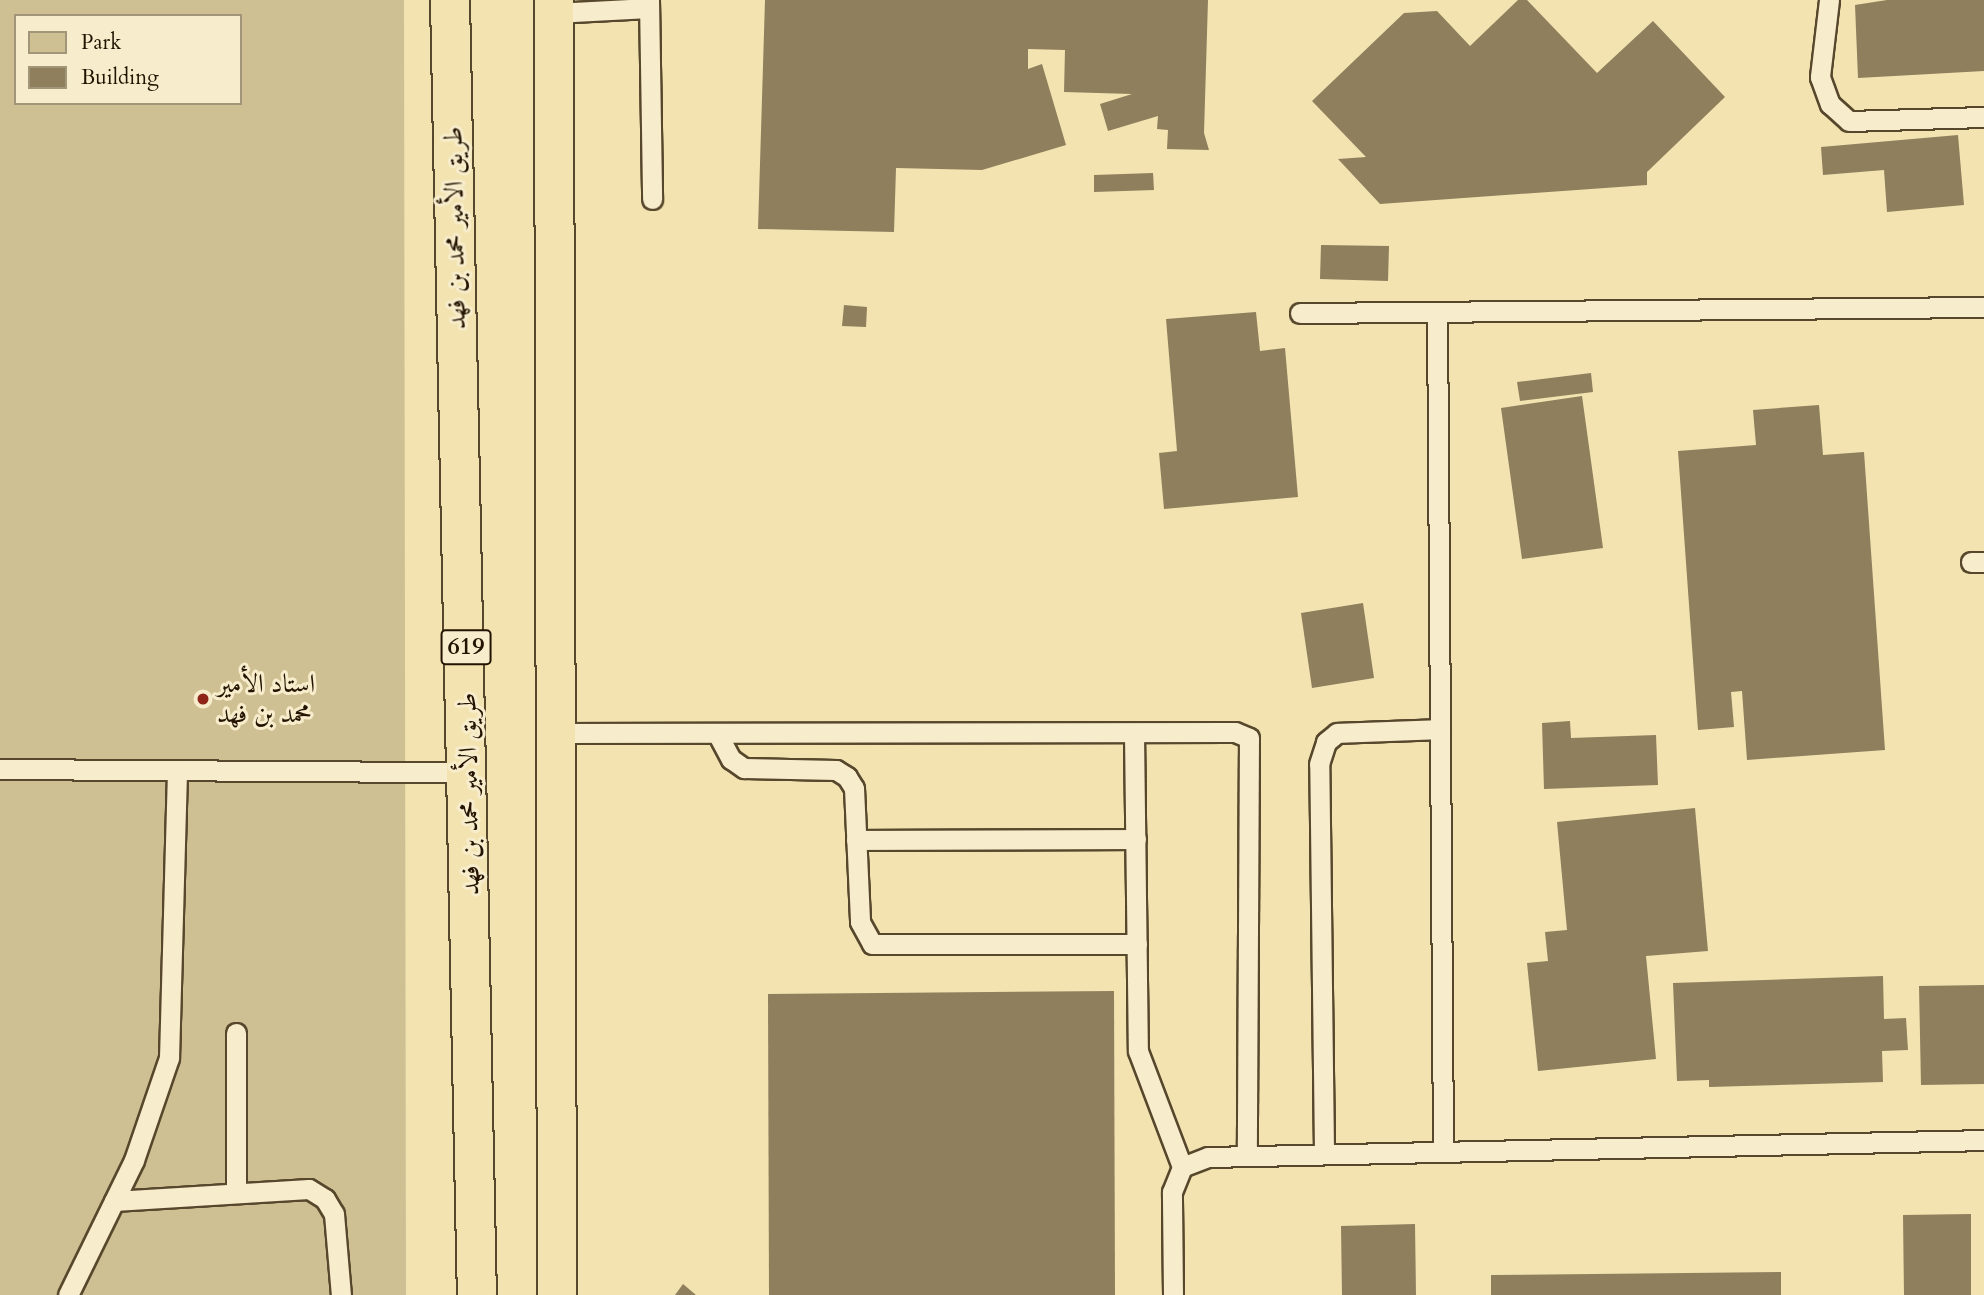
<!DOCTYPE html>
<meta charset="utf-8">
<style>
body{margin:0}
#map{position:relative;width:1984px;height:1295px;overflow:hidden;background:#f2e3b1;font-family:Cardo,Amiri,serif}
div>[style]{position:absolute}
.green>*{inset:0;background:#cfc093}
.building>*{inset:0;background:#8f7f5c}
.roads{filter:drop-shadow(2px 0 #57472c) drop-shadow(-2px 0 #57472c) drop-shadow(0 2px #57472c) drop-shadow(0 -2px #57472c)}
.lane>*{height:19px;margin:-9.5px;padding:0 9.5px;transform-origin:9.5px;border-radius:9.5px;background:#f7edcc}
.highway>*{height:38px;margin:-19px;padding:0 19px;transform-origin:19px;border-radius:19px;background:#f2e3b1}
.dots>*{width:19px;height:19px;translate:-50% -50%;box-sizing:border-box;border:4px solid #f7edcc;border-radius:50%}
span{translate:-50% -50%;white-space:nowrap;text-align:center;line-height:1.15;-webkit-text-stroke:6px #f7edcc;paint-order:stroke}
.shield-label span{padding:2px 5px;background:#f7edcc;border:2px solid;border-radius:5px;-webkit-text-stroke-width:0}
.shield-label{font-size:24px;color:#231300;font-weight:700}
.street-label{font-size:26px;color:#231300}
.poi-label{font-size:26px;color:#231300}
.left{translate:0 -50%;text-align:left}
.legend{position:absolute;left:14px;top:14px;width:228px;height:91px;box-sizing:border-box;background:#f7edcc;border:2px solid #a2967a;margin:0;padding:9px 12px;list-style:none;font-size:21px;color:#231300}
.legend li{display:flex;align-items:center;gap:14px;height:35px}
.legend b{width:35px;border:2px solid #a2967a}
</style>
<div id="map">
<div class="green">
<div style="clip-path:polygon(evenodd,0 0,404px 0,406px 1295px,0 1295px,0 0,16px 16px,240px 16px,240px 103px,16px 103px,16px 16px)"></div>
</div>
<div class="building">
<div style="clip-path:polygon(765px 0,1208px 0,1204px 133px,1209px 150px,1167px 149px,1168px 130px,1157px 129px,1158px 116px,1108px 131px,1100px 104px,1132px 94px,1064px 92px,1065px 50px,1028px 49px,1028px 69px,1042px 64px,1066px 145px,982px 170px,896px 168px,894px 232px,758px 229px)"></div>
<div style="clip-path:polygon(1518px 0,1527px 0,1597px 73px,1653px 21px,1725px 97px,1647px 172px,1647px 185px,1380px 204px,1338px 159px,1366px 157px,1312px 101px,1404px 13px,1437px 11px,1470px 46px)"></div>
<div style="clip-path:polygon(1887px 0,1984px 0,1984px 71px,1858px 78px,1855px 5px)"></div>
<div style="clip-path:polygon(1958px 135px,1964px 205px,1887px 212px,1884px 170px,1823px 175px,1821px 147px)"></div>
<div style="clip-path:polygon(1153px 173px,1154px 190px,1094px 192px,1094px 175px)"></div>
<div style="clip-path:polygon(1321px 245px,1389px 246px,1388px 281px,1320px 279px)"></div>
<div style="clip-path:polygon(844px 305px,867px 307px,866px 327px,842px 326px)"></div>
<div style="clip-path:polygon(1256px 312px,1260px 351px,1285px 348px,1298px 497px,1164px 509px,1159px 453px,1177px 451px,1166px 319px)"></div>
<div style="clip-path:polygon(1591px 373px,1593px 392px,1520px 401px,1517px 382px)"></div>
<div style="clip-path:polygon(1582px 396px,1603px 548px,1522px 559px,1501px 408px)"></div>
<div style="clip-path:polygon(1819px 405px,1823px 455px,1864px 452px,1885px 750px,1747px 760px,1742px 691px,1731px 692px,1734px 727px,1698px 730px,1678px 451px,1756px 445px,1753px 410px)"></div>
<div style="clip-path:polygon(1363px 603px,1374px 678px,1312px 688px,1301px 613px)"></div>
<div style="clip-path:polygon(1570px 721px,1571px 738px,1656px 735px,1658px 785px,1544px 789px,1542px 723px)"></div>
<div style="clip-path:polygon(1695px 808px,1708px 951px,1646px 956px,1656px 1059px,1538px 1071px,1527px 963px,1548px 961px,1545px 932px,1567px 930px,1557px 822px)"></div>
<div style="clip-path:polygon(1883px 976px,1884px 1019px,1906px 1018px,1908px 1050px,1882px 1051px,1883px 1082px,1709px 1087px,1709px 1080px,1677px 1081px,1673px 983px)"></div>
<div style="clip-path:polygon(1984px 985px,1984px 1084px,1921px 1085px,1919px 986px)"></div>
<div style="clip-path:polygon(1114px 991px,1115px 1295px,769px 1295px,768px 994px)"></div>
<div style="clip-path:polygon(1971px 1214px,1971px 1295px,1904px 1295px,1903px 1215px)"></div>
<div style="clip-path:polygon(1415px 1224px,1416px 1295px,1342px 1295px,1341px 1226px)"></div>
<div style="clip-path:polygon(1781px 1272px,1781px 1295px,1491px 1295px,1491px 1275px)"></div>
<div style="clip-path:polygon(683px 1284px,696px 1295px,675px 1295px)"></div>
</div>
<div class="roads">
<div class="lane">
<div style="left:649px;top:0;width:199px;rotate:89.1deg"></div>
<div style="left:1829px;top:0;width:78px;rotate:96.7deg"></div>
<div style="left:1820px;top:77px;width:29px;rotate:70deg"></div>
<div style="left:1830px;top:104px;width:25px;rotate:42deg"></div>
<div style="left:1849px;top:121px;width:135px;rotate:-1.7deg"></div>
<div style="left:554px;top:13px;width:95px;rotate:-3deg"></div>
<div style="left:1437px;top:312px;width:838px;rotate:89.59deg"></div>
<div style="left:1300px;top:313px;width:684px;rotate:-0.5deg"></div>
<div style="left:1971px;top:562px;width:13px"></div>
<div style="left:555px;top:733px;width:680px;rotate:-0.08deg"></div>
<div style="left:1235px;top:732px;width:15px;rotate:23deg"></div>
<div style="left:1249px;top:738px;width:417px;rotate:90.3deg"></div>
<div style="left:717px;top:733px;width:30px;rotate:62deg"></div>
<div style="left:731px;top:759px;width:16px;rotate:35deg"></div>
<div style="left:744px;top:768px;width:92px;rotate:1.2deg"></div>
<div style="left:836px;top:770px;width:13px;rotate:32deg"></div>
<div style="left:847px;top:777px;width:13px;rotate:58deg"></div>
<div style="left:854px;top:788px;width:134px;rotate:87.4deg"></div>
<div style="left:860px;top:922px;width:25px;rotate:61deg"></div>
<div style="left:872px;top:944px;width:265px"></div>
<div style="left:1134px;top:733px;width:318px;rotate:89.3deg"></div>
<div style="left:1138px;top:1051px;width:124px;rotate:69.2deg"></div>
<div style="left:0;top:769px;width:469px;rotate:0.4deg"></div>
<div style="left:856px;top:840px;width:280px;rotate:-0.2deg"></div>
<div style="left:236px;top:1033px;width:160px;rotate:90deg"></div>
<div style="left:1324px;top:1151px;width:387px;rotate:-90.7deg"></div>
<div style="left:1319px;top:764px;width:23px;rotate:-72deg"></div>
<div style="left:1326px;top:742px;width:14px;rotate:-39deg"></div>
<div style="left:1337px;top:733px;width:103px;rotate:-2.2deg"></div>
<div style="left:114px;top:1201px;width:195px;rotate:-3.5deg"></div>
<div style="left:309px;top:1189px;width:19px;rotate:32deg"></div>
<div style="left:325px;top:1199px;width:17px;rotate:59deg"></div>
<div style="left:334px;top:1214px;width:81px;rotate:85.1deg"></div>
<div style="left:68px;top:1295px;width:150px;rotate:-63.9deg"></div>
<div style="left:134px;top:1160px;width:108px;rotate:-71.1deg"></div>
<div style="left:169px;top:1058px;width:287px;rotate:-88.4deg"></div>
<div style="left:1173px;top:1295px;width:103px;rotate:-90.6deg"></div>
<div style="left:1172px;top:1192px;width:27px;rotate:-68deg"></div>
<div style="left:1182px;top:1167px;width:28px;rotate:-21deg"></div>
<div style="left:1208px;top:1157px;width:776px;rotate:-1.25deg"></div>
</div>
<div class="highway">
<div style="left:450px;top:0;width:1295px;rotate:88.81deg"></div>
<div style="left:554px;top:0;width:1295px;rotate:89.87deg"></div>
</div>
</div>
<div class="dots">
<div style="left:203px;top:699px;background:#8f2418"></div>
</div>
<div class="shield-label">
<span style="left:466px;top:647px">619</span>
</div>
<div class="street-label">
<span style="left:455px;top:228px;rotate:-91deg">طريق الأمير محمد بن فهد</span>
<span style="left:469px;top:794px;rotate:-91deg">طريق الأمير محمد بن فهد</span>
</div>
<div class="poi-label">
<span class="left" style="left:217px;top:699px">استاد الأمير<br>محمد بن فهد</span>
</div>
<ul class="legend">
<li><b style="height:19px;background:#cfc093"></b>Park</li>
<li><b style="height:19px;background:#8f7f5c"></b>Building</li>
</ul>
</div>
